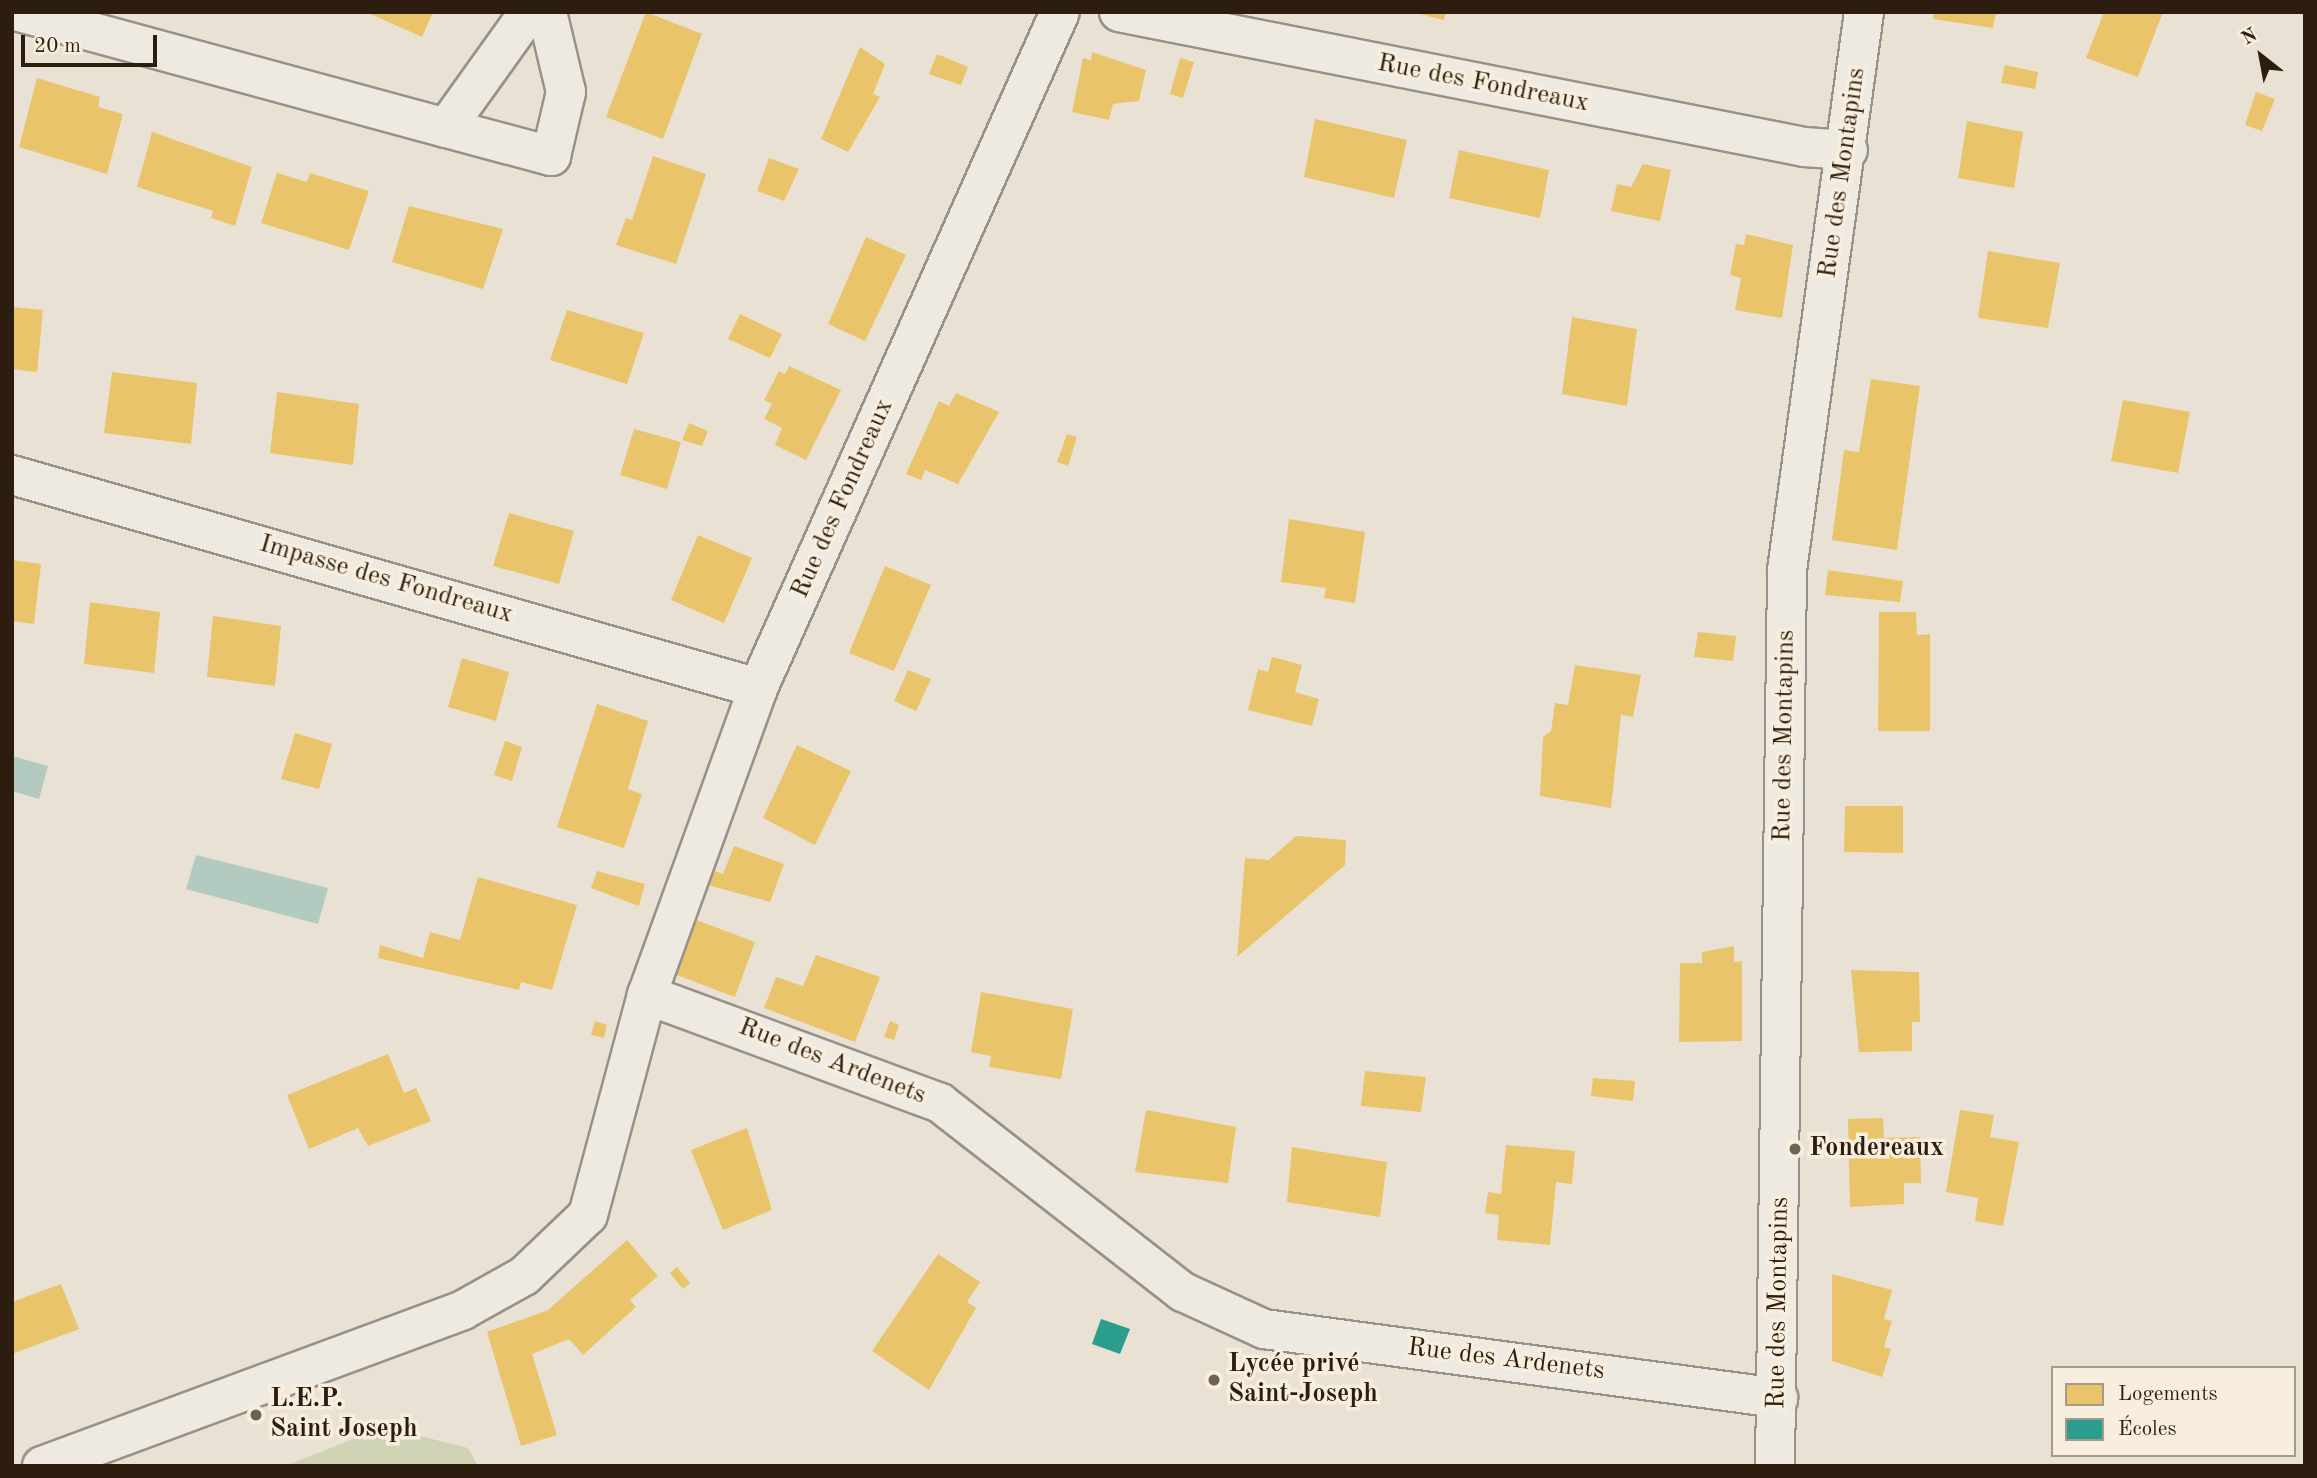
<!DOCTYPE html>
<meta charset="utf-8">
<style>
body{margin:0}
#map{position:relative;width:2317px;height:1478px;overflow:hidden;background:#e9e2d4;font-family:"Old Standard TT",serif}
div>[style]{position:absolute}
.green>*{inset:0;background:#cfd2b3}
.water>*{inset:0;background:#b2cac0}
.homes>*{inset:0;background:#e9c46a}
.schools>*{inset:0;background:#2a9d8f}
.roads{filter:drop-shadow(2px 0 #979187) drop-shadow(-2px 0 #979187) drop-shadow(0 2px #979187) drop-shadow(0 -2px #979187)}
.minor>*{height:38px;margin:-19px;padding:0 19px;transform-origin:19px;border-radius:19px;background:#eeeae2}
.dots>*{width:19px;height:19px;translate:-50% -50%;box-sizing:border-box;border:4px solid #f7eedd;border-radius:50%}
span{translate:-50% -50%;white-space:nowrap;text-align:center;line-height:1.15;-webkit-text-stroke:7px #f7eedd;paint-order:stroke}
.street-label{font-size:26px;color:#2d1d0f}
.poi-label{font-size:26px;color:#2d1d0f;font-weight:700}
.left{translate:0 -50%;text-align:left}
.frame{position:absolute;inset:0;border:14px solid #2d1d0f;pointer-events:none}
.legend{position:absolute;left:2051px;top:1366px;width:245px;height:91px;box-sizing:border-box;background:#f7eedd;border:2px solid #a69a8b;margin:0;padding:9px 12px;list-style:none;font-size:21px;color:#2d1d0f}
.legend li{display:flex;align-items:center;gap:14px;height:35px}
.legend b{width:35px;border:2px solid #a69a8b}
.north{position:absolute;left:2226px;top:21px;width:70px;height:70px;-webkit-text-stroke:5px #f7eedd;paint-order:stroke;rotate:329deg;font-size:19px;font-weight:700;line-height:28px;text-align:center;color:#2d1d0f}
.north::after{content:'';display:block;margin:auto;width:24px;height:32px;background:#2d1d0f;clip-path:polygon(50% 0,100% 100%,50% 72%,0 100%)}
.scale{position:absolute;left:21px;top:35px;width:136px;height:32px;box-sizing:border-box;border:4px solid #2d1d0f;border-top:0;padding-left:9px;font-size:21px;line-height:24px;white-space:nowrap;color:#2d1d0f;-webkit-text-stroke:5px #f7eedd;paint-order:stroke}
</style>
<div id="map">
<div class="green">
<div style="clip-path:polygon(384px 1427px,468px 1448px,478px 1466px,285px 1466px)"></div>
</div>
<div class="water">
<div style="clip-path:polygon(12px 756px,48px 766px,39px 799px,12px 791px)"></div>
<div style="clip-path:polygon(196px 855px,328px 888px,318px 924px,186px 889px)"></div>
</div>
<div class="homes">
<div style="clip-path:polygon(366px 12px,433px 12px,422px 37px)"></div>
<div style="clip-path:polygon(646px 12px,702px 34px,663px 139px,606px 117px)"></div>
<div style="clip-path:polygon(1412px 12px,1446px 12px,1444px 20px)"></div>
<div style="clip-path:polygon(1934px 12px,1996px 12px,1993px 28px,1933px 19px)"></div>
<div style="clip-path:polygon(2104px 12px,2163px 12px,2138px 77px,2086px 58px)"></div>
<div style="clip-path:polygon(860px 47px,885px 64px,873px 94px,880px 97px,848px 152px,821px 139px)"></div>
<div style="clip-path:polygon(1092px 52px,1146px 70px,1139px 101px,1113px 104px,1109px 120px,1072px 112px,1083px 58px,1091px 60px)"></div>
<div style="clip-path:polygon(937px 54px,968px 67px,961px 85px,929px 74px)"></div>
<div style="clip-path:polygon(1180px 58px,1194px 62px,1183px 98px,1170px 94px)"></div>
<div style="clip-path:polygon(2005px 65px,2038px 72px,2035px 89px,2001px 83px)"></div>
<div style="clip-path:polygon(37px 78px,100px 97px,98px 107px,123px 114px,107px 174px,19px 147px)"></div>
<div style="clip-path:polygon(2256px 92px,2275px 99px,2262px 131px,2245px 125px)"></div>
<div style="clip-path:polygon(1315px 119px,1407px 140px,1394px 198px,1304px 177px)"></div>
<div style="clip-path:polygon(1967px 121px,2023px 132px,2014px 188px,1958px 178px)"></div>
<div style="clip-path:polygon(152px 132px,252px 167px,235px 226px,211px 218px,213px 211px,137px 187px)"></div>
<div style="clip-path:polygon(1459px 150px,1549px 170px,1540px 218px,1449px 198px)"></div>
<div style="clip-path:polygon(653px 156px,706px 174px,676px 264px,616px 245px,626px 218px,632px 220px)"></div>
<div style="clip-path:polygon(769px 158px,799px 169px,784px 201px,757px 191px)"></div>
<div style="clip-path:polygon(1643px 164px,1671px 170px,1660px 221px,1611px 211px,1617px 184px,1631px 187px)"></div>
<div style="clip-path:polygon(277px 173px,307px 182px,310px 173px,369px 191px,349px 250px,261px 223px)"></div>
<div style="clip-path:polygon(409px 206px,503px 229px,483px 289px,392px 262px)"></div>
<div style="clip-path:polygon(1746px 234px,1793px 245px,1782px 318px,1735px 310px,1741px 278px,1730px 275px,1736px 244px,1744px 245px)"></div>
<div style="clip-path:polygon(866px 237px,906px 255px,865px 341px,828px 324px)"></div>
<div style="clip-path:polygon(1988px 251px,2060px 263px,2048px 328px,1978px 318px)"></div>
<div style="clip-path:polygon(12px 307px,43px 310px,37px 372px,12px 369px)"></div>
<div style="clip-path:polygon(567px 310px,644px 333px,627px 384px,550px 360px)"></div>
<div style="clip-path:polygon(740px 314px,782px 334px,770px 358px,728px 339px)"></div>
<div style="clip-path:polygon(1572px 317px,1637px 329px,1627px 406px,1562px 394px)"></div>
<div style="clip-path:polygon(789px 366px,841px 390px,806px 460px,775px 445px,782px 428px,764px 419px,772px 404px,764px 400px,779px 371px,785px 374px)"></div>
<div style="clip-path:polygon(112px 372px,197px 383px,191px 444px,104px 433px)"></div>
<div style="clip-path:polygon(1871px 379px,1920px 386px,1897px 550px,1832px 540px,1844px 450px,1859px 452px)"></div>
<div style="clip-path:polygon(277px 392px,359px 404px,353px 465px,270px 453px)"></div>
<div style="clip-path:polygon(956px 393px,999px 412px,958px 484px,925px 470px,921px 480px,906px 474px,939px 401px,949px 406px)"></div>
<div style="clip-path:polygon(2123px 400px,2190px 412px,2178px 473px,2111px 461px)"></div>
<div style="clip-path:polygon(689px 423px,708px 431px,702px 446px,682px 440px)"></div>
<div style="clip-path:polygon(634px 429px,681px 442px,667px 489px,620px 475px)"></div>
<div style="clip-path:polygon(1067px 434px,1077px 437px,1068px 466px,1057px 462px)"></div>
<div style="clip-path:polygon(509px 513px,574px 531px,559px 584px,493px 566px)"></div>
<div style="clip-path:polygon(1289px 519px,1365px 532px,1355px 603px,1324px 598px,1326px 588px,1281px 582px)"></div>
<div style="clip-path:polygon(698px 535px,752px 558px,724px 623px,671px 600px)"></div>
<div style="clip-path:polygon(12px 560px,41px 564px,34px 624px,12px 621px)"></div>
<div style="clip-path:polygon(885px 566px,931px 585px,894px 671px,849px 653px)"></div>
<div style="clip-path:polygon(1828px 570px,1903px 581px,1900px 602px,1825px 595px)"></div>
<div style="clip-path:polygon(90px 602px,160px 612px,154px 673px,84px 664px)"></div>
<div style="clip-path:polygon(1879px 612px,1916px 612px,1917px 635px,1930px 634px,1930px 731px,1878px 731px)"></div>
<div style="clip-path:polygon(213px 616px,281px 626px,275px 686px,207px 677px)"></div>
<div style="clip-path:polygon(1698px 632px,1736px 636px,1733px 661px,1694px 657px)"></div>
<div style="clip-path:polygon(1272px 657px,1302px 665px,1295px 692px,1319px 699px,1312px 726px,1248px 710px,1258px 669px,1268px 672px)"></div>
<div style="clip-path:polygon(462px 658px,509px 672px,496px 721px,448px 707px)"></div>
<div style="clip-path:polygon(1575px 665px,1641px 675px,1633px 717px,1621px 715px,1611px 808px,1540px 796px,1543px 737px,1551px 731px,1555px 703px,1568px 705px)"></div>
<div style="clip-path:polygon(908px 670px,931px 679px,916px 711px,894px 701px)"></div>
<div style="clip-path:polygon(597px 704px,648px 721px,628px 789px,642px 794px,624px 848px,557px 827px)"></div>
<div style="clip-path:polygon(295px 733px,332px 744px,319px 789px,281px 779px)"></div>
<div style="clip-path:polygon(505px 741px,522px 747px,512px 781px,494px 775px)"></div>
<div style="clip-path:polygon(797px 745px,851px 771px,815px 845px,763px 818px)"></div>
<div style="clip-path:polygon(1845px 806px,1903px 806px,1903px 853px,1844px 852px)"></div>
<div style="clip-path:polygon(1296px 836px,1346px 840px,1345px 865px,1237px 957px,1245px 858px,1269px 860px)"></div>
<div style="clip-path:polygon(734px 846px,784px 864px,770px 902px,704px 884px,710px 869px,723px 874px)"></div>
<div style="clip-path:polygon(597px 871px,645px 884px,639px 906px,591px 888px)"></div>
<div style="clip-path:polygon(478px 877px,577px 905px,552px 990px,521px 982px,519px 990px,378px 958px,380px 945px,423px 958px,430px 932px,460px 940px)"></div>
<div style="clip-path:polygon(691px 918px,755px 942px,735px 997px,674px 974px)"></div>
<div style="clip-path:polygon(1734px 946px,1734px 962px,1742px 961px,1742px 1041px,1679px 1042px,1680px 963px,1702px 963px,1702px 952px)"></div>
<div style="clip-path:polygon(816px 955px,880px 977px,855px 1042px,764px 1008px,776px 977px,803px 986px)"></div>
<div style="clip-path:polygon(1851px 970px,1919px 972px,1920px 1022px,1912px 1022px,1912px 1051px,1859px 1052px)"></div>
<div style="clip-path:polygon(981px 992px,1073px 1009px,1061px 1079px,989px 1067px,991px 1056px,971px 1052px)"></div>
<div style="clip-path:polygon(595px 1021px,607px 1025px,604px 1038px,591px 1035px)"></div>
<div style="clip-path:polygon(890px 1021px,899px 1025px,894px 1040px,884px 1037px)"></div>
<div style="clip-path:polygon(388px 1054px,404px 1093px,416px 1088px,431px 1121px,368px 1146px,358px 1128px,309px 1149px,287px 1095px)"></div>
<div style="clip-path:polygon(1365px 1071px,1426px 1077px,1421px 1112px,1361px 1106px)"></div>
<div style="clip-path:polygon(1593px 1078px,1635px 1081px,1633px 1101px,1591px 1096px)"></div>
<div style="clip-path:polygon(1146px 1110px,1236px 1127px,1228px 1183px,1135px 1172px)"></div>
<div style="clip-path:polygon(1960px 1110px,1994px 1115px,1990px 1137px,2019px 1142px,2003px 1226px,1975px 1221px,1978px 1198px,1946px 1192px)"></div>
<div style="clip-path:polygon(1883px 1118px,1884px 1138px,1920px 1137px,1921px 1183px,1904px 1183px,1904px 1204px,1850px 1207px,1848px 1119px)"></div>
<div style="clip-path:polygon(747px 1128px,772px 1210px,723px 1230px,691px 1150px)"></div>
<div style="clip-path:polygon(1506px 1145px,1575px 1151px,1572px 1184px,1556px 1182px,1550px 1245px,1497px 1240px,1499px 1215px,1485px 1213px,1488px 1192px,1501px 1194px)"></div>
<div style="clip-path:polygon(1292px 1147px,1387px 1162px,1380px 1217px,1287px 1202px)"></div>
<div style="clip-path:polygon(627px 1240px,658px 1276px,630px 1300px,636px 1307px,583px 1355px,569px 1339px,532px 1354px,557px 1435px,521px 1446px,487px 1332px,548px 1310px)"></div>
<div style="clip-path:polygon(938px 1254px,980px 1282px,967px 1302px,976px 1308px,929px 1390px,872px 1351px)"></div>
<div style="clip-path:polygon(677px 1267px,690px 1283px,683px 1289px,670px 1273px)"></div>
<div style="clip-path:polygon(1832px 1274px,1892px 1290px,1884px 1319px,1892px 1321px,1884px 1347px,1891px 1349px,1882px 1377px,1832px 1361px)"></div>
<div style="clip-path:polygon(61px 1284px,79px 1329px,12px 1354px,12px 1302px)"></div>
</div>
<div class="schools">
<div style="clip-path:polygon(1101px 1319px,1130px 1329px,1120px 1354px,1092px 1344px)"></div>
</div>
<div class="roads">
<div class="minor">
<div style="left:19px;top:12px;width:442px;rotate:15.2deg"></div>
<div style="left:446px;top:128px;width:143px;rotate:-54.4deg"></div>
<div style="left:1119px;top:12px;width:698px;rotate:11.15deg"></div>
<div style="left:1804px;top:147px;width:44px;rotate:3.9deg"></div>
<div style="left:446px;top:128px;width:109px;rotate:14.9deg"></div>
<div style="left:551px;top:156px;width:66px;rotate:-76.8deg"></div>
<div style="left:566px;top:92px;width:82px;rotate:-103.4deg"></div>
<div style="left:12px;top:475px;width:776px;rotate:15.94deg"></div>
<div style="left:647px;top:995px;width:326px;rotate:-70.1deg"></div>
<div style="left:758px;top:688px;width:740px;rotate:-65.93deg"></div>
<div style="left:42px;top:1466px;width:449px;rotate:-20.3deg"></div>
<div style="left:463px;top:1310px;width:70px;rotate:-29.1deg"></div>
<div style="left:524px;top:1276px;width:88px;rotate:-43.6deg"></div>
<div style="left:588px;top:1215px;width:228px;rotate:-75deg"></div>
<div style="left:647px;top:995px;width:312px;rotate:20.2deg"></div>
<div style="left:940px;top:1103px;width:308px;rotate:37.9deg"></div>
<div style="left:1183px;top:1292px;width:89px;rotate:24.6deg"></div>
<div style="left:1264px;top:1329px;width:519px;rotate:7.65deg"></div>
<div style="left:1775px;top:1466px;width:896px;rotate:-89.23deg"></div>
<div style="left:1787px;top:570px;width:563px;rotate:-82.14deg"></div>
</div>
</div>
<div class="dots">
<div style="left:1795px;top:1149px;background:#6f6254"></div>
<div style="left:1214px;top:1380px;background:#6f6254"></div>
<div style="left:256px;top:1415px;background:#6f6254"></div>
</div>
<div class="street-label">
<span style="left:1483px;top:84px;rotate:11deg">Rue des Fondreaux</span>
<span style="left:1843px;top:173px;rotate:-82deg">Rue des Montapins</span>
<span style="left:843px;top:499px;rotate:-66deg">Rue des Fondreaux</span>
<span style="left:386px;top:580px;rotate:16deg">Impasse des Fondreaux</span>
<span style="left:1785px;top:736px;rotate:-89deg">Rue des Montapins</span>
<span style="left:832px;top:1062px;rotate:21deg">Rue des Ardenets</span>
<span style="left:1779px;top:1303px;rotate:-89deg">Rue des Montapins</span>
<span style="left:1506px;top:1360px;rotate:7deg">Rue des Ardenets</span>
</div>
<div class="poi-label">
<span class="left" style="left:1809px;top:1149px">Fondereaux</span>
<span class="left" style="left:1228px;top:1380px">Lycée privé<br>Saint-Joseph</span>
<span class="left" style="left:270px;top:1415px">L.E.P.<br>Saint Joseph</span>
</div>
<div class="frame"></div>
<ul class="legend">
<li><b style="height:19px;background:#e9c46a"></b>Logements</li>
<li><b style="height:19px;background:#2a9d8f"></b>Écoles</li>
</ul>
<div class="north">N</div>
<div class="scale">20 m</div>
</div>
